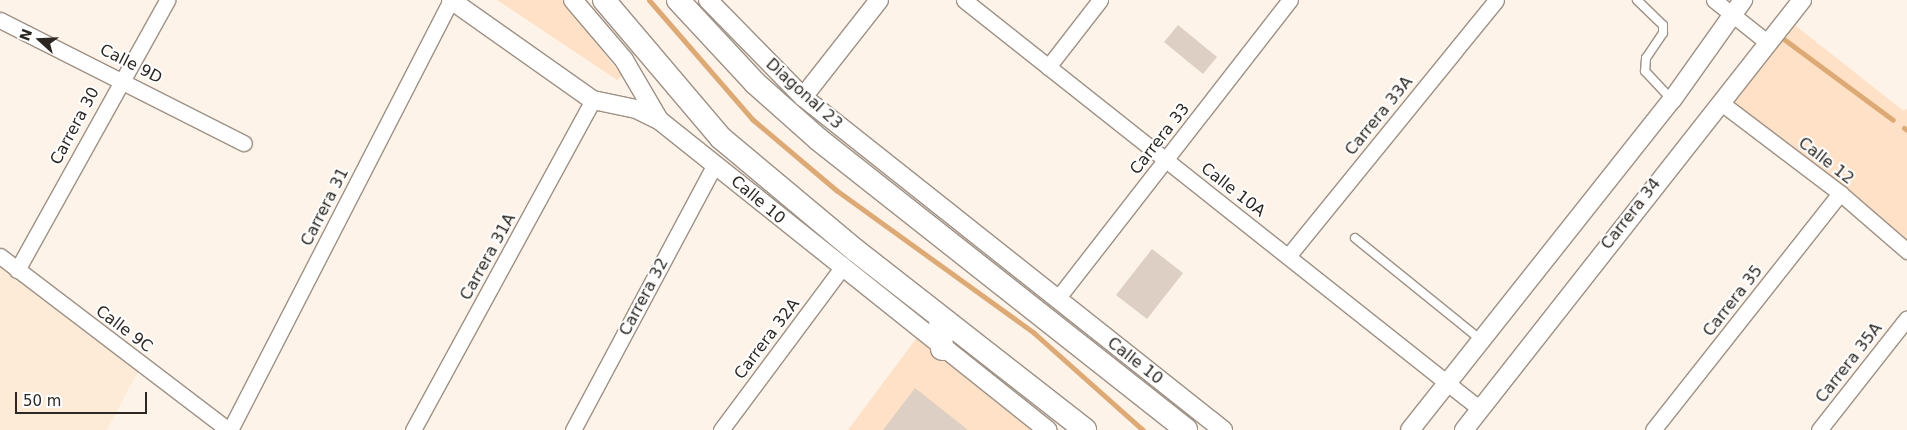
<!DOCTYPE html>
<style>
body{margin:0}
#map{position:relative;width:1907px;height:430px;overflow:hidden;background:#fef3e9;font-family:"DejaVu Sans",sans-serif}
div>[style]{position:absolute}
.built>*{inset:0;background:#fdead7}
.green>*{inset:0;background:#fee1c6}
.stream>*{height:5px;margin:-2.5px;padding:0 2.5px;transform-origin:2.5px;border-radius:2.5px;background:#ddaa76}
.building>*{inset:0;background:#ddcfc3}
.roads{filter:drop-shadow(1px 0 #9e9185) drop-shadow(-1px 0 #9e9185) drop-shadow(0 1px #9e9185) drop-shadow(0 -1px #9e9185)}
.service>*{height:8px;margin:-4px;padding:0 4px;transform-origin:4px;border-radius:4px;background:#fff}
.minor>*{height:15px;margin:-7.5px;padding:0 7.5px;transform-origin:7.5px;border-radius:7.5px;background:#fff}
.tertiary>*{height:18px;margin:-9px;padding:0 9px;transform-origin:9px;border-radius:9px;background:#fff}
.primary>*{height:22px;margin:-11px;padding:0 11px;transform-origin:11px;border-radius:11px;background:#fff}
span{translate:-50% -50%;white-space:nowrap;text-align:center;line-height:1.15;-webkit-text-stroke:4px #fff;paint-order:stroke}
.street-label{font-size:16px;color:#2c2722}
.north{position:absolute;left:15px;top:15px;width:50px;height:50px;-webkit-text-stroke:4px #fff;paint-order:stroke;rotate:290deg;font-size:14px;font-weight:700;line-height:20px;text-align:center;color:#2c2722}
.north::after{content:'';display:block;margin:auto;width:18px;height:22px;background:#2c2722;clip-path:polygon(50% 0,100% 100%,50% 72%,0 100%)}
.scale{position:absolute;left:15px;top:392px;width:132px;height:22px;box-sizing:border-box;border:2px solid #2c2722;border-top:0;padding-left:6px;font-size:15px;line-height:18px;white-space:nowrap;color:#2c2722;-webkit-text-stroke:4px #fff;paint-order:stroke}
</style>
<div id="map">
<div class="built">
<div style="clip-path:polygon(0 256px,142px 364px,107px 430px,0 430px)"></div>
</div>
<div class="green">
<div style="clip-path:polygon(497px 0,562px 0,622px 76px,617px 80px)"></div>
<div style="clip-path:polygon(1787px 19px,1904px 111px,1907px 108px,1907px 251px,1720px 102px)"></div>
<div style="clip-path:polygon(921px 332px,1048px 430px,848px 430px)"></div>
</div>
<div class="stream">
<div style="left:649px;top:0;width:157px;rotate:49.1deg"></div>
<div style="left:752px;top:119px;width:110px;rotate:40.2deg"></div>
<div style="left:836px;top:190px;width:244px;rotate:35.8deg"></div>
<div style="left:1034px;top:333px;width:146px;rotate:41.7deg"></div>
<div style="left:1785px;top:40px;width:134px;rotate:36.5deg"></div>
<div style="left:1904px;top:128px;width:4px;rotate:34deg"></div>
</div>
<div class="building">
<div style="clip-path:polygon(1178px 25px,1217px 57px,1203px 74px,1164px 42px)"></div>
<div style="clip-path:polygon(1152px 249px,1183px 273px,1147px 319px,1116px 295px)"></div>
<div style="clip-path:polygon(915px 388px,968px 430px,883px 430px)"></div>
</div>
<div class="roads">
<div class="service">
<div style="left:1637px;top:0;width:36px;rotate:44deg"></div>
<div style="left:1663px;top:25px;width:8px;rotate:90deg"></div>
<div style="left:1663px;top:33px;width:30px;rotate:124deg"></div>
<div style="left:1646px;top:58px;width:13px;rotate:94deg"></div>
<div style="left:1645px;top:71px;width:40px;rotate:47deg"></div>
<div style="left:1355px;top:238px;width:162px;rotate:39deg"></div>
</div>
<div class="minor">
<div style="left:964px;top:0;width:658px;rotate:38.4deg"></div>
<div style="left:1714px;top:0;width:69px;rotate:38.5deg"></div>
<div style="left:0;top:20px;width:273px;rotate:26.8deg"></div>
<div style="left:1048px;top:67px;width:85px;rotate:-52.2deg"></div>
<div style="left:1720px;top:102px;width:151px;rotate:37.2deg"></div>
<div style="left:1840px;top:193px;width:89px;rotate:40.9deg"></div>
<div style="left:1289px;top:255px;width:328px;rotate:-50.9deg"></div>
<div style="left:0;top:256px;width:287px;rotate:37.3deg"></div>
<div style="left:17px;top:270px;width:309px;rotate:-60.9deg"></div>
<div style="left:1057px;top:299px;width:379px;rotate:-52.1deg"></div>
<div style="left:230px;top:430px;width:483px;rotate:-62.8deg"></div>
<div style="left:413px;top:430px;width:376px;rotate:-61.4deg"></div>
<div style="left:573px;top:430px;width:302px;rotate:-61.9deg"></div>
<div style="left:721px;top:430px;width:201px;rotate:-53.3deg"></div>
<div style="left:1653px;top:430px;width:302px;rotate:-51.7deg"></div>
<div style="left:1819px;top:430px;width:142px;rotate:-51.8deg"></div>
</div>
<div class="tertiary">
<div style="left:451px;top:0;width:174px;rotate:35.2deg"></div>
<div style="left:593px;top:100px;width:44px;rotate:11.8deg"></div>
<div style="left:636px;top:109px;width:25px;rotate:26deg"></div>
<div style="left:659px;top:120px;width:497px;rotate:38.6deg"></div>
<div style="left:573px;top:0;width:79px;rotate:49.6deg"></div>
<div style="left:624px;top:60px;width:69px;rotate:59.7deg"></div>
<div style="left:708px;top:0;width:136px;rotate:45.6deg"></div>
<div style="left:803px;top:97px;width:536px;rotate:38.41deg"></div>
<div style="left:803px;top:97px;width:123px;rotate:-51.9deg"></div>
<div style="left:1410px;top:430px;width:421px;rotate:-51.6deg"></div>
<div style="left:1672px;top:100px;width:123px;rotate:-54.6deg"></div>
<div style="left:1464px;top:430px;width:547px;rotate:-51.83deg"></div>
</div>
<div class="primary">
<div style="left:604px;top:0;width:181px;rotate:49.7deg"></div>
<div style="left:721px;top:138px;width:175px;rotate:39.9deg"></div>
<div style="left:855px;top:250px;width:292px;rotate:38deg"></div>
<div style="left:678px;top:0;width:113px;rotate:47.1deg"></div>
<div style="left:755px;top:83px;width:84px;rotate:41.6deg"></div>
<div style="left:818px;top:139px;width:469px;rotate:38.3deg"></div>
<div style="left:940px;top:319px;width:30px;rotate:86deg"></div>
</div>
</div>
<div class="street-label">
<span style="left:131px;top:64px;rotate:27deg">Calle 9D</span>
<span style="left:804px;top:94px;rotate:42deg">Diagonal 23</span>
<span style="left:1379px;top:116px;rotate:-51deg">Carrera 33A</span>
<span style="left:75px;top:126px;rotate:-62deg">Carrera 30</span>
<span style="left:1160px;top:139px;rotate:-52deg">Carrera 33</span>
<span style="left:1826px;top:161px;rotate:38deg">Calle 12</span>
<span style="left:1233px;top:190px;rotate:38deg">Calle 10A</span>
<span style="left:758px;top:200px;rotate:40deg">Calle 10</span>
<span style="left:325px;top:207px;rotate:-63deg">Carrera 31</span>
<span style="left:1631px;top:214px;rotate:-52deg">Carrera 34</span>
<span style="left:488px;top:257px;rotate:-61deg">Carrera 31A</span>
<span style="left:644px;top:297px;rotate:-62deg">Carrera 32</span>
<span style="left:1733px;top:301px;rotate:-52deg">Carrera 35</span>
<span style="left:124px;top:329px;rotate:37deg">Calle 9C</span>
<span style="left:767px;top:339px;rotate:-53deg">Carrera 32A</span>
<span style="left:1135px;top:361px;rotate:38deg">Calle 10</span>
<span style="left:1849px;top:363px;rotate:-52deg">Carrera 35A</span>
</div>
<div class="north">N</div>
<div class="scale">50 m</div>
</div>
